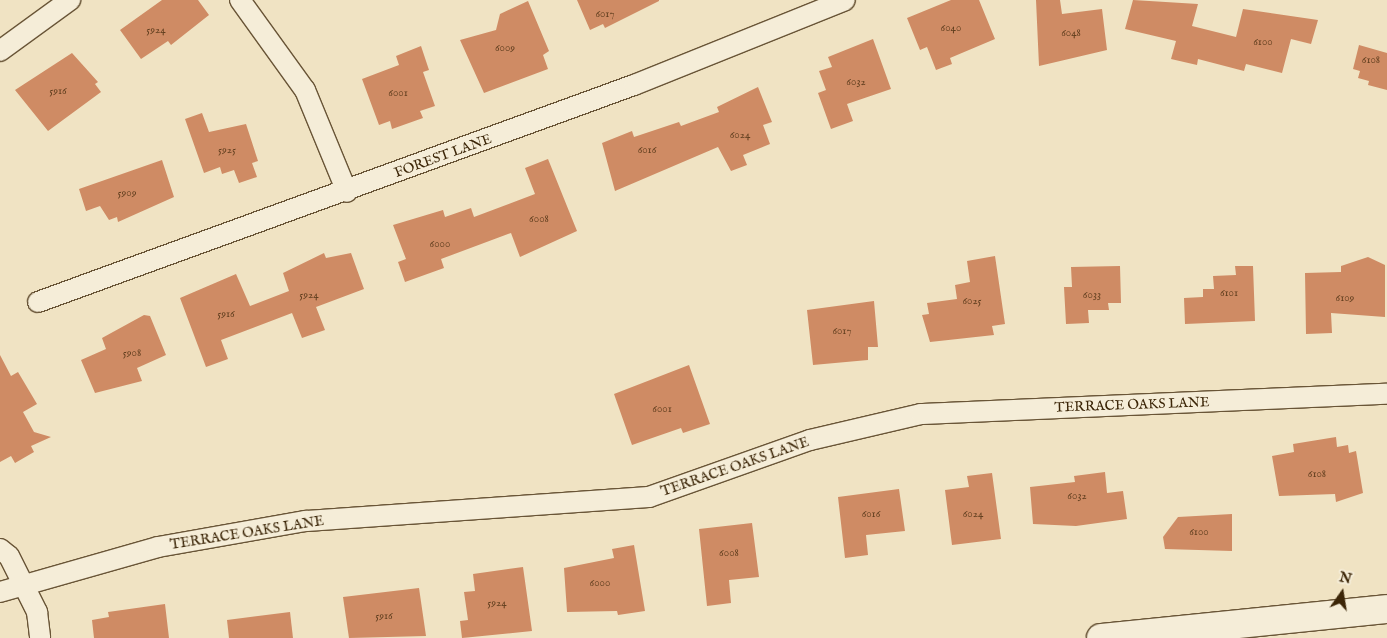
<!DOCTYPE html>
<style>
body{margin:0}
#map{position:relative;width:1387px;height:638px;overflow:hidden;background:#f0e3c3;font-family:"IM FELL English",serif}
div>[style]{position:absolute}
.building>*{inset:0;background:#cf8b64}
.roads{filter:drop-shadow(1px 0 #695537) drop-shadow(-1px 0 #695537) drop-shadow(0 1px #695537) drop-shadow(0 -1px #695537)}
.street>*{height:20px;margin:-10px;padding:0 10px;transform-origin:10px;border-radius:10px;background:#f5edd8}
.secondary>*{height:28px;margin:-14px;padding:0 14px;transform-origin:14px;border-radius:14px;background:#f5edd8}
span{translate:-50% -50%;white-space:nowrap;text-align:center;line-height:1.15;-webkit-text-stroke:4px #f5edd8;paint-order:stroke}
.number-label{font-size:11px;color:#613f1f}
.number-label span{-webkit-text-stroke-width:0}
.street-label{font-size:14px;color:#3c2608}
.north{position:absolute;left:1317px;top:568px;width:50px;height:50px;-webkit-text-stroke:4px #f5edd8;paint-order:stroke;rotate:13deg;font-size:14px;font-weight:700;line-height:20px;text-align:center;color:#3c2608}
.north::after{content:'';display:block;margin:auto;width:18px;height:22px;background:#3c2608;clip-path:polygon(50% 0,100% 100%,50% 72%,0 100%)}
</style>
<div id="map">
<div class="building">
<div style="clip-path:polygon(162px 0,198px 0,209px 15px,171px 45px,168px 41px,141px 59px,120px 30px)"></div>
<div style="clip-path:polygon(577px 0,659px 0,659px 1px,605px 28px,603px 24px,590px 30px)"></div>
<div style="clip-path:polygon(951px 0,979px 0,995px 39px,950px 58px,952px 64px,936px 70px,927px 47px,920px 50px,907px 18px)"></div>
<div style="clip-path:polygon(1036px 0,1060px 0,1062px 14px,1102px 9px,1107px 50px,1039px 66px)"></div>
<div style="clip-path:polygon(1133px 0,1198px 4px,1192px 26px,1236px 37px,1243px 9px,1318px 20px,1311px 44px,1291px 39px,1282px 73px,1246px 64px,1244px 71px,1198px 59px,1197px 65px,1171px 59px,1176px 41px,1125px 29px)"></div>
<div style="clip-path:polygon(528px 1px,549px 51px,543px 55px,548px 69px,484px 93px,460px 40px,496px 30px,500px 14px)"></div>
<div style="clip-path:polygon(873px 39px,891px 89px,847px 104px,853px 121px,831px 129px,818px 93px,826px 90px,819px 71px,832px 67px,828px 57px)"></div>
<div style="clip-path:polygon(1359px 45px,1387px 53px,1387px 90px,1368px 85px,1369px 81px,1358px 78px,1360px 71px,1353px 69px)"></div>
<div style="clip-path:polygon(421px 46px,429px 70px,423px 72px,435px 106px,420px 111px,423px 118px,392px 129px,390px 121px,379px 125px,362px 79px,399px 65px,396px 56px)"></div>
<div style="clip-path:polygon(72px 53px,98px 82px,95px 84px,101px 92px,48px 131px,15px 90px)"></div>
<div style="clip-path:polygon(758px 87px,772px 122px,763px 125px,770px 144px,743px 155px,747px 165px,731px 171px,718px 147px,615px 191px,602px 143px,632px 131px,634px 137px,679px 122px,681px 126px,719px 112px,717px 107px)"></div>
<div style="clip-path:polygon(202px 113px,209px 132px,246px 124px,258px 161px,252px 163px,257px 177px,239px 183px,234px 170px,222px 174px,220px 167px,204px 173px,185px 119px)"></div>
<div style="clip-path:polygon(548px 159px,577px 231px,520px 257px,511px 233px,441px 259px,444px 268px,405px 282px,398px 262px,406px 259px,393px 225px,443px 210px,445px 217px,471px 208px,474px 217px,535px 194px,525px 168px)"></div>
<div style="clip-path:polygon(162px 160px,174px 197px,118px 222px,117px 217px,109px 220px,100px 206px,86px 211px,79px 189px)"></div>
<div style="clip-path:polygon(324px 253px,326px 258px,351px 253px,364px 289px,316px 307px,325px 330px,302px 338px,292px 313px,221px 340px,228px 359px,206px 367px,180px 298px,236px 274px,250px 306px,289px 291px,283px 273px)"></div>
<div style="clip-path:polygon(995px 256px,1005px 324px,992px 326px,994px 335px,930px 342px,922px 315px,929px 314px,927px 303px,957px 299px,955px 285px,970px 282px,967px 261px)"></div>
<div style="clip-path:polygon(1368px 257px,1385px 265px,1385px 317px,1331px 313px,1332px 333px,1306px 334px,1305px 273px,1341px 272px,1341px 266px)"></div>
<div style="clip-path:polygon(1120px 266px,1121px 303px,1108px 303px,1109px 310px,1088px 310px,1089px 323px,1066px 324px,1064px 287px,1072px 287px,1071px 267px)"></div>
<div style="clip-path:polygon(1235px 266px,1253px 266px,1255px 321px,1185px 324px,1184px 298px,1203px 297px,1203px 289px,1214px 289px,1213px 276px,1236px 275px)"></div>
<div style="clip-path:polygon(874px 301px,878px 347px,868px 347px,868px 360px,813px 365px,807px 310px)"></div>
<div style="clip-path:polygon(144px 315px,150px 316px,166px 355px,137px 368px,142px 381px,95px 393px,81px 360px,106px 349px,102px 338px)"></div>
<div style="clip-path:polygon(0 355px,11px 376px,18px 372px,37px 404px,23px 412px,34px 432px,51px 437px,31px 446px,34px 452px,15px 463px,11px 456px,0 462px)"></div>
<div style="clip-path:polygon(689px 365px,710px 424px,683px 433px,681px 428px,632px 445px,614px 394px)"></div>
<div style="clip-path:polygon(1336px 437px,1337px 447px,1348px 445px,1349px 453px,1356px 451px,1363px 493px,1336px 502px,1335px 494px,1279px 496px,1272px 456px,1294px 452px,1293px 444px)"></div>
<div style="clip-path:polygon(1105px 472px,1107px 493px,1123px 491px,1127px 519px,1076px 526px,1033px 524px,1030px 487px,1075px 482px,1074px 476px)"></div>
<div style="clip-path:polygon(992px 473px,1001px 539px,952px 545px,945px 490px,969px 487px,967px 476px)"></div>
<div style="clip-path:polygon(899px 489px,905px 531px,866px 535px,868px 555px,845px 558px,838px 497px)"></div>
<div style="clip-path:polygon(1232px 514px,1232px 551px,1165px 549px,1163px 537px,1178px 517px)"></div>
<div style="clip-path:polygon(752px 523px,759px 577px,729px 580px,731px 603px,707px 606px,699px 529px)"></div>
<div style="clip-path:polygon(634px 545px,645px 611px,618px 615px,617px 611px,567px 612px,564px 568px,614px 558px,612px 549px)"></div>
<div style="clip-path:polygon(523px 567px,532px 631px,462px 638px,460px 621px,468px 620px,464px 592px,475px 591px,473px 574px)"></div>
<div style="clip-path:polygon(419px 588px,426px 636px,349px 638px,343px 597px)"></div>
<div style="clip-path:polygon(165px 604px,169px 638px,94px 638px,92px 620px,109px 617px,108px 612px)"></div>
<div style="clip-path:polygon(290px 612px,293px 638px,229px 638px,227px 620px)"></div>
</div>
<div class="roads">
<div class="street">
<div style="left:240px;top:0;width:111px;rotate:54.2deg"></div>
<div style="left:305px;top:90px;width:110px;rotate:67.6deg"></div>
<div style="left:0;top:51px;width:87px;rotate:-36.1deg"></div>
<div style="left:38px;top:302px;width:634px;rotate:-20.01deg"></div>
<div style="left:634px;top:85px;width:227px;rotate:-21.9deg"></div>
<div style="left:0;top:549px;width:11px;rotate:38deg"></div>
<div style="left:9px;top:556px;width:63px;rotate:63.4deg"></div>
<div style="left:37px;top:612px;width:26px;rotate:83deg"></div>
<div style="left:0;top:592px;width:164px;rotate:-15.9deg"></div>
<div style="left:158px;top:547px;width:150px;rotate:-10deg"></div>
<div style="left:306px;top:521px;width:344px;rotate:-4deg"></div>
<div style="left:649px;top:497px;width:171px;rotate:-19.5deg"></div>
<div style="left:810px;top:440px;width:114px;rotate:-13.2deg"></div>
<div style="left:921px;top:414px;width:466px;rotate:-2.5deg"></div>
</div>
<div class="secondary">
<div style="left:1101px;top:638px;width:287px;rotate:-5.8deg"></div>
</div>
</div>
<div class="number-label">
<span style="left:605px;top:14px">6017</span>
<span style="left:951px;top:28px">6040</span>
<span style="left:156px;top:30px">5924</span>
<span style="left:1071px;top:33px">6048</span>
<span style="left:1263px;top:42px">6100</span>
<span style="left:505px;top:48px">6009</span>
<span style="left:1371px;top:60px">6108</span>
<span style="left:856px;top:82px">6032</span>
<span style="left:58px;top:91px">5916</span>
<span style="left:398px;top:93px">6001</span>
<span style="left:740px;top:135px">6024</span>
<span style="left:227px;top:150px">5925</span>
<span style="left:647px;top:150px">6016</span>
<span style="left:127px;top:193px">5909</span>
<span style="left:539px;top:219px">6008</span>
<span style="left:440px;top:244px">6000</span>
<span style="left:1229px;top:293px">6101</span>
<span style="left:309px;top:295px">5924</span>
<span style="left:1092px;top:295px">6033</span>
<span style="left:1345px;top:298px">6109</span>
<span style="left:972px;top:301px">6025</span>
<span style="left:226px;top:314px">5916</span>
<span style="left:842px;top:331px">6017</span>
<span style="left:132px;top:353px">5908</span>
<span style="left:662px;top:409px">6001</span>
<span style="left:1317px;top:474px">6108</span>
<span style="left:1077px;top:496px">6032</span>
<span style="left:871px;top:514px">6016</span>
<span style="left:973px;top:514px">6024</span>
<span style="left:1199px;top:532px">6100</span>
<span style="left:729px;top:553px">6008</span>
<span style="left:600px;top:583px">6000</span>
<span style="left:497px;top:603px">5924</span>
<span style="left:384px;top:616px">5916</span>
</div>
<div class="street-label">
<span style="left:443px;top:156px;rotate:-20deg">FOREST LANE</span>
<span style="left:1132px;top:405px;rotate:-2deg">TERRACE OAKS LANE</span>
<span style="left:735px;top:467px;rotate:-19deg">TERRACE OAKS LANE</span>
<span style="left:247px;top:533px;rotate:-9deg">TERRACE OAKS LANE</span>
</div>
<div class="north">N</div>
</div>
